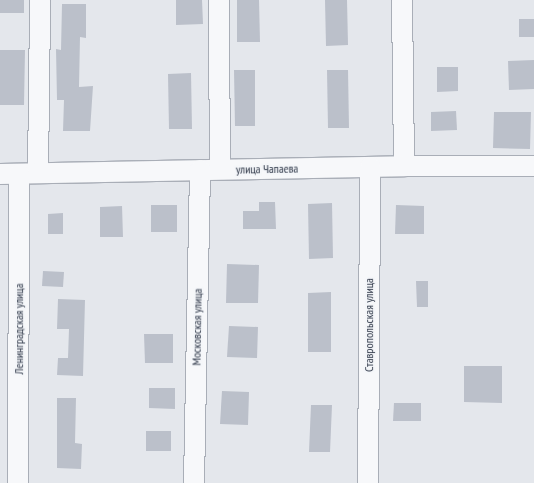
<!DOCTYPE html>
<meta charset="utf-8">
<style>
body{margin:0}
#map{position:relative;width:534px;height:483px;overflow:hidden;background:#e4e7ec;font-family:"PT Sans Narrow",sans-serif}
div>[style]{position:absolute}
.building>*{inset:0;background:#bbc0ca}
.roads{filter:drop-shadow(1px 0 #a9aeb7) drop-shadow(-1px 0 #a9aeb7) drop-shadow(0 1px #a9aeb7) drop-shadow(0 -1px #a9aeb7)}
.minor>*{height:20px;margin:-10px;padding:0 10px;transform-origin:10px;border-radius:10px;background:#f7f8fa}
span{translate:-50% -50%;white-space:nowrap;text-align:center;line-height:1.15;-webkit-text-stroke:3.5px #f4f6f9;paint-order:stroke}
.street-label{font-size:12px;color:#2b3445}
</style>
<div id="map">
<div class="building">
<div style="clip-path:polygon(0 0,24px 0,24px 13px,0 13px)"></div>
<div style="clip-path:polygon(176px 0,202px 0,203px 24px,176px 25px)"></div>
<div style="clip-path:polygon(237px 0,259px 0,260px 42px,237px 42px)"></div>
<div style="clip-path:polygon(325px 0,347px 0,348px 45px,326px 46px)"></div>
<div style="clip-path:polygon(62px 4px,86px 4px,86px 38px,80px 37px,79px 87px,93px 86px,90px 131px,63px 131px,64px 100px,57px 100px,56px 49px,61px 50px)"></div>
<div style="clip-path:polygon(519px 19px,534px 19px,534px 37px,519px 37px)"></div>
<div style="clip-path:polygon(0 50px,25px 50px,24px 105px,0 105px)"></div>
<div style="clip-path:polygon(534px 60px,534px 89px,509px 90px,508px 61px)"></div>
<div style="clip-path:polygon(437px 67px,458px 67px,458px 91px,437px 92px)"></div>
<div style="clip-path:polygon(234px 70px,255px 70px,255px 126px,235px 126px)"></div>
<div style="clip-path:polygon(327px 70px,348px 70px,349px 128px,328px 128px)"></div>
<div style="clip-path:polygon(191px 73px,192px 129px,169px 129px,168px 74px)"></div>
<div style="clip-path:polygon(456px 111px,457px 130px,431px 131px,431px 112px)"></div>
<div style="clip-path:polygon(494px 112px,531px 112px,530px 149px,493px 148px)"></div>
<div style="clip-path:polygon(259px 202px,275px 202px,276px 229px,243px 229px,243px 211px,259px 211px)"></div>
<div style="clip-path:polygon(332px 203px,333px 258px,309px 259px,308px 204px)"></div>
<div style="clip-path:polygon(151px 205px,177px 205px,177px 232px,151px 232px)"></div>
<div style="clip-path:polygon(396px 205px,424px 206px,424px 234px,395px 234px)"></div>
<div style="clip-path:polygon(122px 206px,123px 237px,100px 237px,100px 207px)"></div>
<div style="clip-path:polygon(63px 213px,63px 234px,48px 234px,48px 214px)"></div>
<div style="clip-path:polygon(227px 264px,259px 265px,258px 303px,226px 303px)"></div>
<div style="clip-path:polygon(43px 271px,64px 272px,63px 287px,42px 286px)"></div>
<div style="clip-path:polygon(416px 281px,428px 281px,428px 307px,417px 307px)"></div>
<div style="clip-path:polygon(331px 292px,331px 352px,308px 352px,308px 293px)"></div>
<div style="clip-path:polygon(58px 299px,85px 300px,83px 376px,57px 375px,58px 358px,68px 358px,69px 329px,57px 329px)"></div>
<div style="clip-path:polygon(229px 326px,258px 327px,257px 358px,227px 357px)"></div>
<div style="clip-path:polygon(144px 334px,173px 334px,173px 363px,145px 363px)"></div>
<div style="clip-path:polygon(464px 366px,502px 366px,502px 403px,464px 402px)"></div>
<div style="clip-path:polygon(149px 388px,175px 388px,175px 409px,149px 408px)"></div>
<div style="clip-path:polygon(222px 391px,249px 392px,248px 425px,220px 424px)"></div>
<div style="clip-path:polygon(57px 398px,76px 398px,75px 443px,82px 444px,81px 469px,57px 468px)"></div>
<div style="clip-path:polygon(394px 403px,421px 403px,421px 421px,393px 421px)"></div>
<div style="clip-path:polygon(311px 405px,332px 405px,330px 452px,309px 452px)"></div>
<div style="clip-path:polygon(146px 431px,171px 431px,171px 451px,146px 451px)"></div>
</div>
<div class="roads">
<div class="minor">
<div style="left:219px;top:0;width:169px;rotate:89.7deg"></div>
<div style="left:402px;top:0;width:166px;rotate:89.3deg"></div>
<div style="left:38px;top:173px;width:173px;rotate:-89.3deg"></div>
<div style="left:0;top:174px;width:404px;rotate:-1.1deg"></div>
<div style="left:404px;top:166px;width:130px"></div>
<div style="left:18px;top:483px;width:309px;rotate:-89.8deg"></div>
<div style="left:194px;top:483px;width:313px;rotate:-88.9deg"></div>
<div style="left:368px;top:483px;width:316px;rotate:-89.6deg"></div>
</div>
</div>
<div class="street-label">
<span style="left:267px;top:169px;rotate:-1deg">улица Чапаева</span>
<span style="left:369px;top:325px;rotate:-90deg">Ставропольская улица</span>
<span style="left:197px;top:327px;rotate:-89deg">Московская улица</span>
<span style="left:19px;top:329px;rotate:-90deg">Ленинградская улица</span>
</div>
</div>
